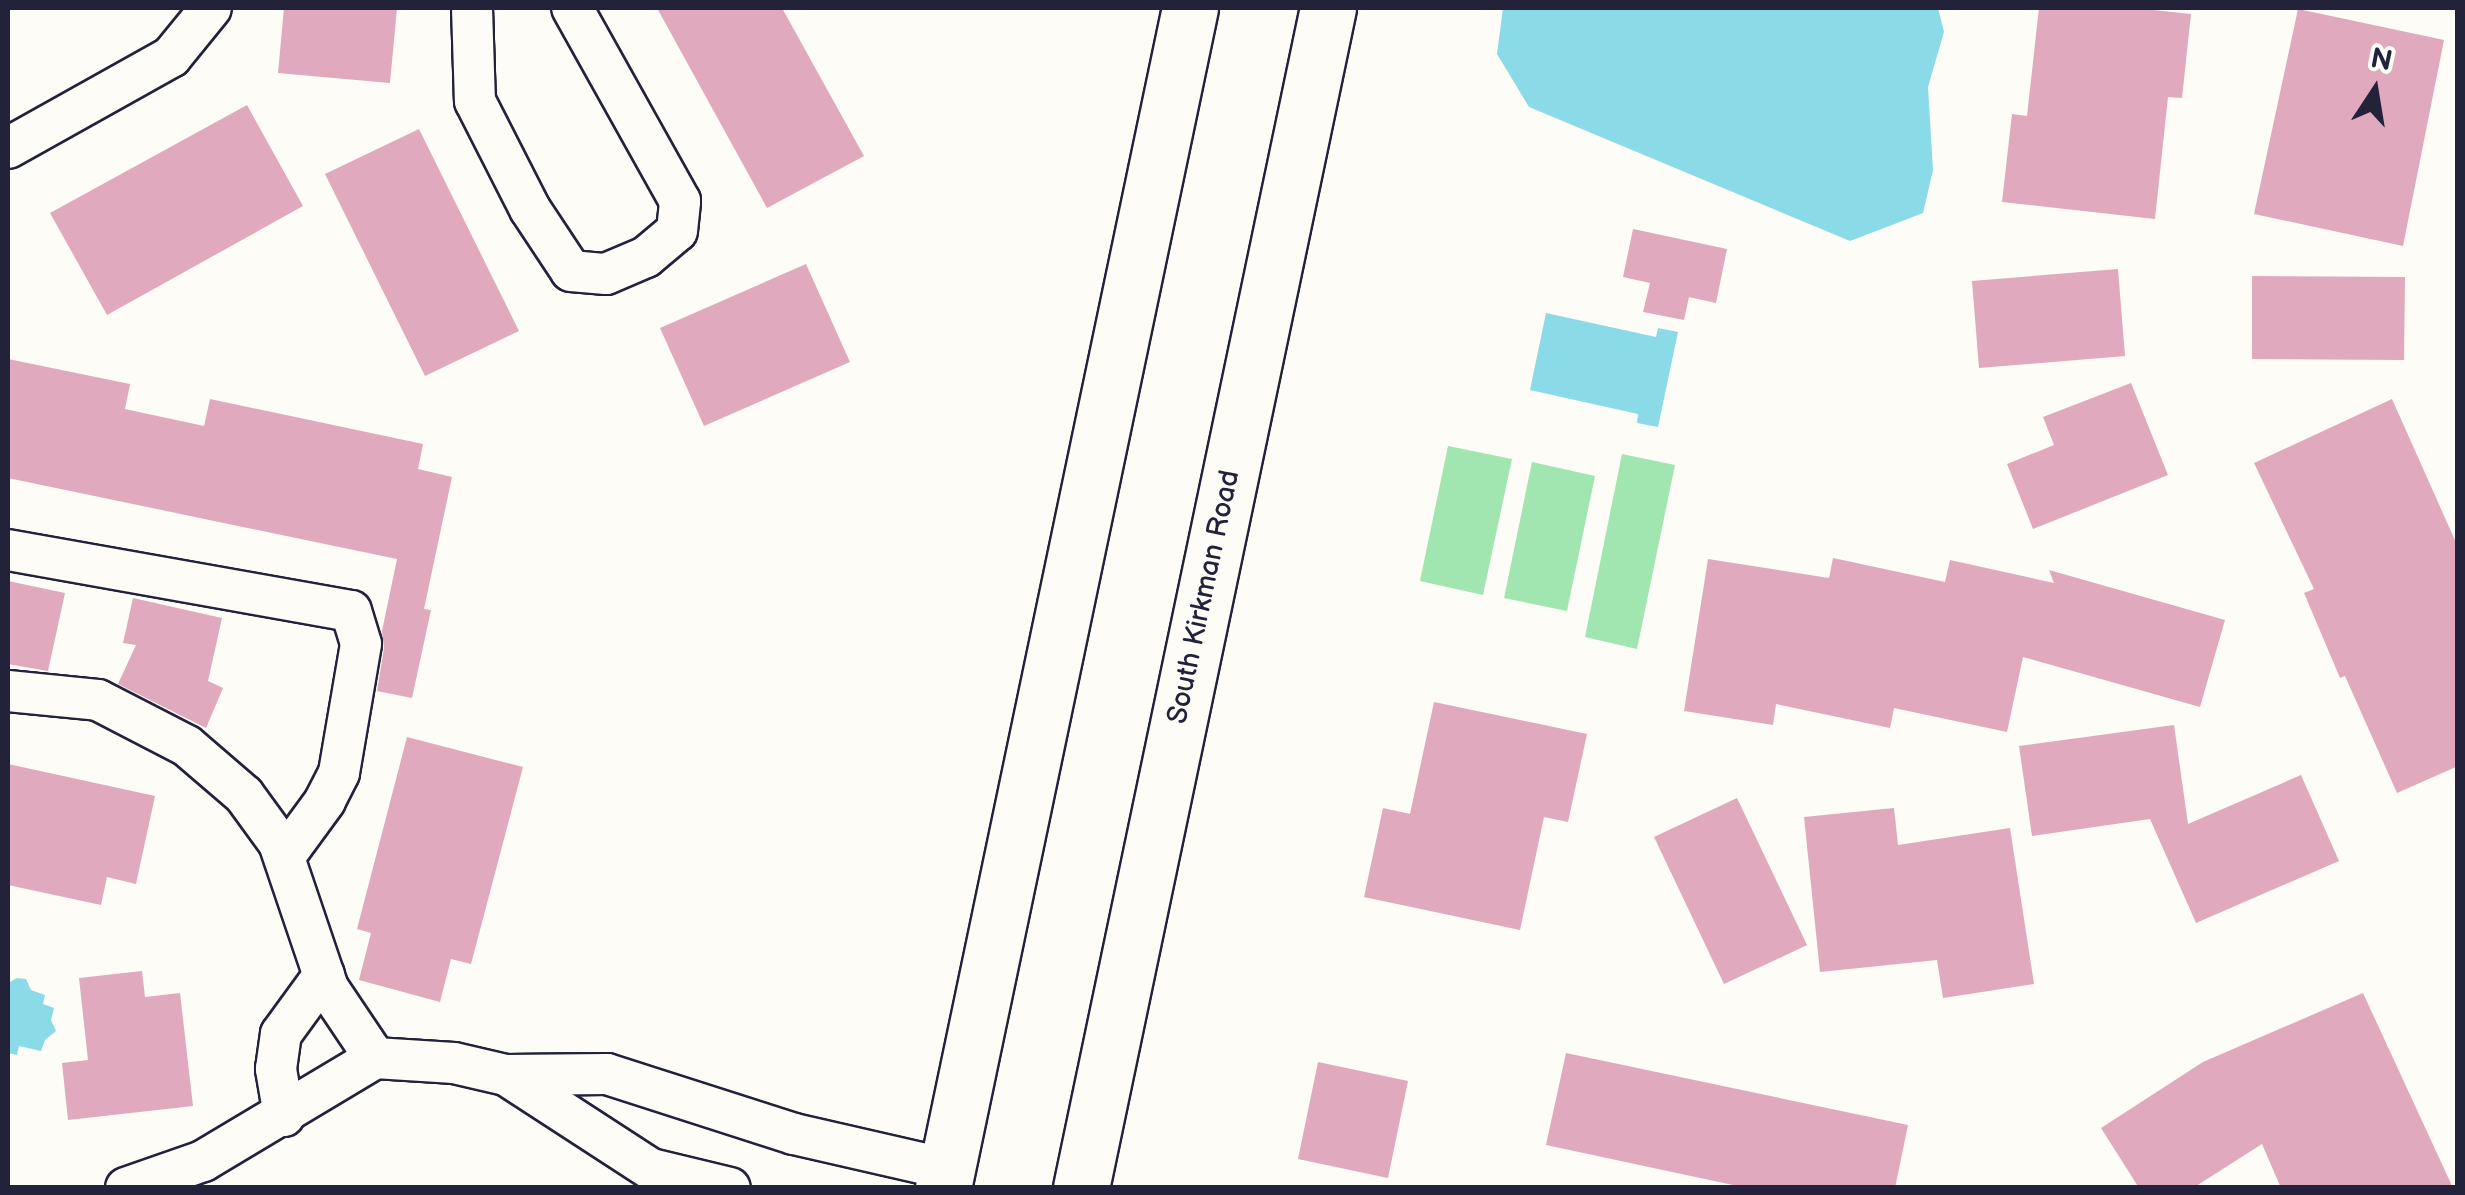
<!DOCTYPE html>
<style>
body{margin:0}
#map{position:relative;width:2465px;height:1195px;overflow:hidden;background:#fdfcf7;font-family:"Balsamiq Sans",sans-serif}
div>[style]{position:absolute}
.green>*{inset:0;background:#a1e6b1}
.water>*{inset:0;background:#8bdae8}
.building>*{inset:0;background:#e0a9bd}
.roads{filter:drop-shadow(2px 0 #22223b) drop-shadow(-2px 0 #22223b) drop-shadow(0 2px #22223b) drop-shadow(0 -2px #22223b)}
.minor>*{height:40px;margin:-20px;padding:0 20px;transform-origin:20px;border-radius:20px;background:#fdfcf7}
.primary>*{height:55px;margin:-27.5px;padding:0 27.5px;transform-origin:27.5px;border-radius:27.5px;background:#fdfcf7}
span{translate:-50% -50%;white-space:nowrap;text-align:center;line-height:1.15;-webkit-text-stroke:9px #fdfcf7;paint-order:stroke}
.street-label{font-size:28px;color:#22223b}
.frame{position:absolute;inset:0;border:10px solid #22223b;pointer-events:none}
.north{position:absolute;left:2325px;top:40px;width:100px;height:100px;-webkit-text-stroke:8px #fdfcf7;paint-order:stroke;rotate:12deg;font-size:28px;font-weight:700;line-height:40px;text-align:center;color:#22223b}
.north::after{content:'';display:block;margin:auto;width:35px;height:45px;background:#22223b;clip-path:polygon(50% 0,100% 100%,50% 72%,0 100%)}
</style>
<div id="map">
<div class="green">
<div style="clip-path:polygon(1448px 446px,1512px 459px,1483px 595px,1420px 581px)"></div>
<div style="clip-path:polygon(1622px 454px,1675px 465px,1637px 649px,1585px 637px)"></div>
<div style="clip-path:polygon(1532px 462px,1595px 476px,1567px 611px,1504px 598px)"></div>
</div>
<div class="water">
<div style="clip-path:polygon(1503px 8px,1938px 8px,1944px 32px,1928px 87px,1933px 170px,1923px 213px,1850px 241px,1529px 107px,1497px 54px)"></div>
<div style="clip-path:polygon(1546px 313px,1656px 337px,1658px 328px,1678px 332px,1658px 427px,1637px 423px,1638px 414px,1530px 390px)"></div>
<div style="clip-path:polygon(17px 978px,26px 979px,31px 990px,45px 995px,43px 1004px,54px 1008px,51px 1020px,56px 1031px,45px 1040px,41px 1051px,19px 1046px,17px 1055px,8px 1053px,8px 983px)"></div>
</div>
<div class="building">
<div style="clip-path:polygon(284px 8px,397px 8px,390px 83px,278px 73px)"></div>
<div style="clip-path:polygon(657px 8px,782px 8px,864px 156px,767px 208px)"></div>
<div style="clip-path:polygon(2039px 8px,2135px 8px,2191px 14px,2182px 98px,2168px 97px,2155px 219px,2002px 202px,2012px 114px,2027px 116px)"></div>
<div style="clip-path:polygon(2298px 9px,2444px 40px,2403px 246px,2254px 214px)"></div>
<div style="clip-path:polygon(247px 105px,303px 206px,107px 315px,50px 213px)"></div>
<div style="clip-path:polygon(419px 129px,519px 331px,425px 376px,325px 174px)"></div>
<div style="clip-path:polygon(1633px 229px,1727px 249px,1716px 303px,1689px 297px,1684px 320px,1643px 312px,1650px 283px,1623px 277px)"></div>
<div style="clip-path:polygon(806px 264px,850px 362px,704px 426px,660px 328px)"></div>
<div style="clip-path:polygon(2118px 269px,2125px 356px,1979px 368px,1972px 281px)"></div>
<div style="clip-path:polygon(2252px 276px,2405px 277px,2404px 360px,2252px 359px)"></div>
<div style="clip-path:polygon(8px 359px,130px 384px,125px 409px,204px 426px,210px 399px,423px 444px,418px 469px,452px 477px,424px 609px,431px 610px,412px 698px,377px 691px,384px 648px,382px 631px,397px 559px,8px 478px)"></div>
<div style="clip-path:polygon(2131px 383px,2168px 475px,2033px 529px,2007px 464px,2054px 445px,2043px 417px)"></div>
<div style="clip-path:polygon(2392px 399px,2458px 547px,2458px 766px,2397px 793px,2345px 676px,2340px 678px,2304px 593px,2314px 589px,2254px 463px)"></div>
<div style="clip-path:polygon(1833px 558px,1945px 582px,1950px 560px,2054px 583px,2049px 570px,2225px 620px,2200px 707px,2023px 657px,2007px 732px,1894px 708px,1890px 728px,1776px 704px,1773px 725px,1684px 711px,1708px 559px,1829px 578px)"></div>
<div style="clip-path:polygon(8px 581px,65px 593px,48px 671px,8px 664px)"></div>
<div style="clip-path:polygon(133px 598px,222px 618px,208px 681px,223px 688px,206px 728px,118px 684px,136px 645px,123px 643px)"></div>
<div style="clip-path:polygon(1434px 702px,1587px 734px,1568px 822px,1544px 817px,1520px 930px,1364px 897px,1383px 808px,1410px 814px)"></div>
<div style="clip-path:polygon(2174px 725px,2188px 824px,2301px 775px,2339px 861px,2196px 923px,2150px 819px,2032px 836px,2019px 746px)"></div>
<div style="clip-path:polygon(407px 737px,523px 767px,471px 964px,451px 959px,440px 1002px,359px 980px,371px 933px,357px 929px)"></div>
<div style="clip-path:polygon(8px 764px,155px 796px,136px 884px,107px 877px,101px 905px,8px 885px)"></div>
<div style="clip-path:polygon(1737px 798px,1807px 945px,1724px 984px,1654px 837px)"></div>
<div style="clip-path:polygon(1894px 808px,1898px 845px,2010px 828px,2034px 984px,1943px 998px,1937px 960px,1820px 972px,1804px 817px)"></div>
<div style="clip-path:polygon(142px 971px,145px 997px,180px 993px,193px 1106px,68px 1120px,62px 1063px,88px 1060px,79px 978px)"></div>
<div style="clip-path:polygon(2363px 993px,2453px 1188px,2281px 1188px,2262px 1144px,2193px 1188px,2139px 1188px,2101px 1128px,2203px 1062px)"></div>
<div style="clip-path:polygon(1566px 1053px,1908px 1125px,1895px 1188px,1747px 1188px,1546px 1145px)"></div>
<div style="clip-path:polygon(1318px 1062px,1408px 1081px,1388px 1178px,1298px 1159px)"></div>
</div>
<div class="roads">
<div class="minor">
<div style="left:472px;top:8px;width:93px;rotate:88.2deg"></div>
<div style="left:475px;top:101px;width:121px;rotate:63deg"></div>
<div style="left:530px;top:209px;width:74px;rotate:56.5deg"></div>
<div style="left:571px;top:271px;width:35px;rotate:5deg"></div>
<div style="left:606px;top:274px;width:43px;rotate:-23deg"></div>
<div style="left:646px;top:257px;width:40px;rotate:-40deg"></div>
<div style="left:677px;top:231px;width:30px;rotate:-84deg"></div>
<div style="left:680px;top:201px;width:221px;rotate:-119.2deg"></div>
<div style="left:8px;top:148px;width:187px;rotate:-29.2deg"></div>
<div style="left:171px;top:57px;width:63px;rotate:-50.8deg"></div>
<div style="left:8px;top:550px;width:348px;rotate:10.1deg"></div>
<div style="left:351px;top:611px;width:34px;rotate:73deg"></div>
<div style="left:361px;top:644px;width:131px;rotate:99.7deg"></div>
<div style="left:339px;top:773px;width:31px;rotate:117deg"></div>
<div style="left:325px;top:801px;width:69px;rotate:126.2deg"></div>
<div style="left:8px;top:691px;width:90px;rotate:5.7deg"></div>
<div style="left:98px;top:700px;width:100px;rotate:27.3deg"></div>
<div style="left:187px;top:746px;width:75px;rotate:40.7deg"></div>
<div style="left:244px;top:795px;width:59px;rotate:53.9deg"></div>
<div style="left:279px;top:843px;width:153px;rotate:71.3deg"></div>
<div style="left:328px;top:988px;width:84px;rotate:56.1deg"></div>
<div style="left:506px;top:1075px;width:173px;rotate:33deg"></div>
<div style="left:651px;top:1169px;width:81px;rotate:13.5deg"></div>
<div style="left:284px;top:1116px;width:48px;rotate:-99.7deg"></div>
<div style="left:276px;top:1069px;width:35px;rotate:-82deg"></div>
<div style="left:281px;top:1034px;width:73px;rotate:-53.9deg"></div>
<div style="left:126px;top:1188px;width:82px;rotate:-19.3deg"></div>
<div style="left:203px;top:1161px;width:200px;rotate:-30.9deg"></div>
<div style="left:375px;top:1058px;width:79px;rotate:3.6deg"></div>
<div style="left:454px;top:1063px;width:53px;rotate:13deg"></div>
<div style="left:506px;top:1075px;width:101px;rotate:-0.6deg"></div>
<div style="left:607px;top:1074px;width:196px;rotate:17.8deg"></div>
<div style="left:794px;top:1134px;width:157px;rotate:12.9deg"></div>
</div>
<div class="primary">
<div style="left:943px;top:1188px;width:1206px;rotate:-78.18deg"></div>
<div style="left:1081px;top:1188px;width:1206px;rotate:-78.18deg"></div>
</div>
</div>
<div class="street-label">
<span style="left:1204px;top:597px;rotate:-78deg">South Kirkman Road</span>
</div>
<div class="frame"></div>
<div class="north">N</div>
</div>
